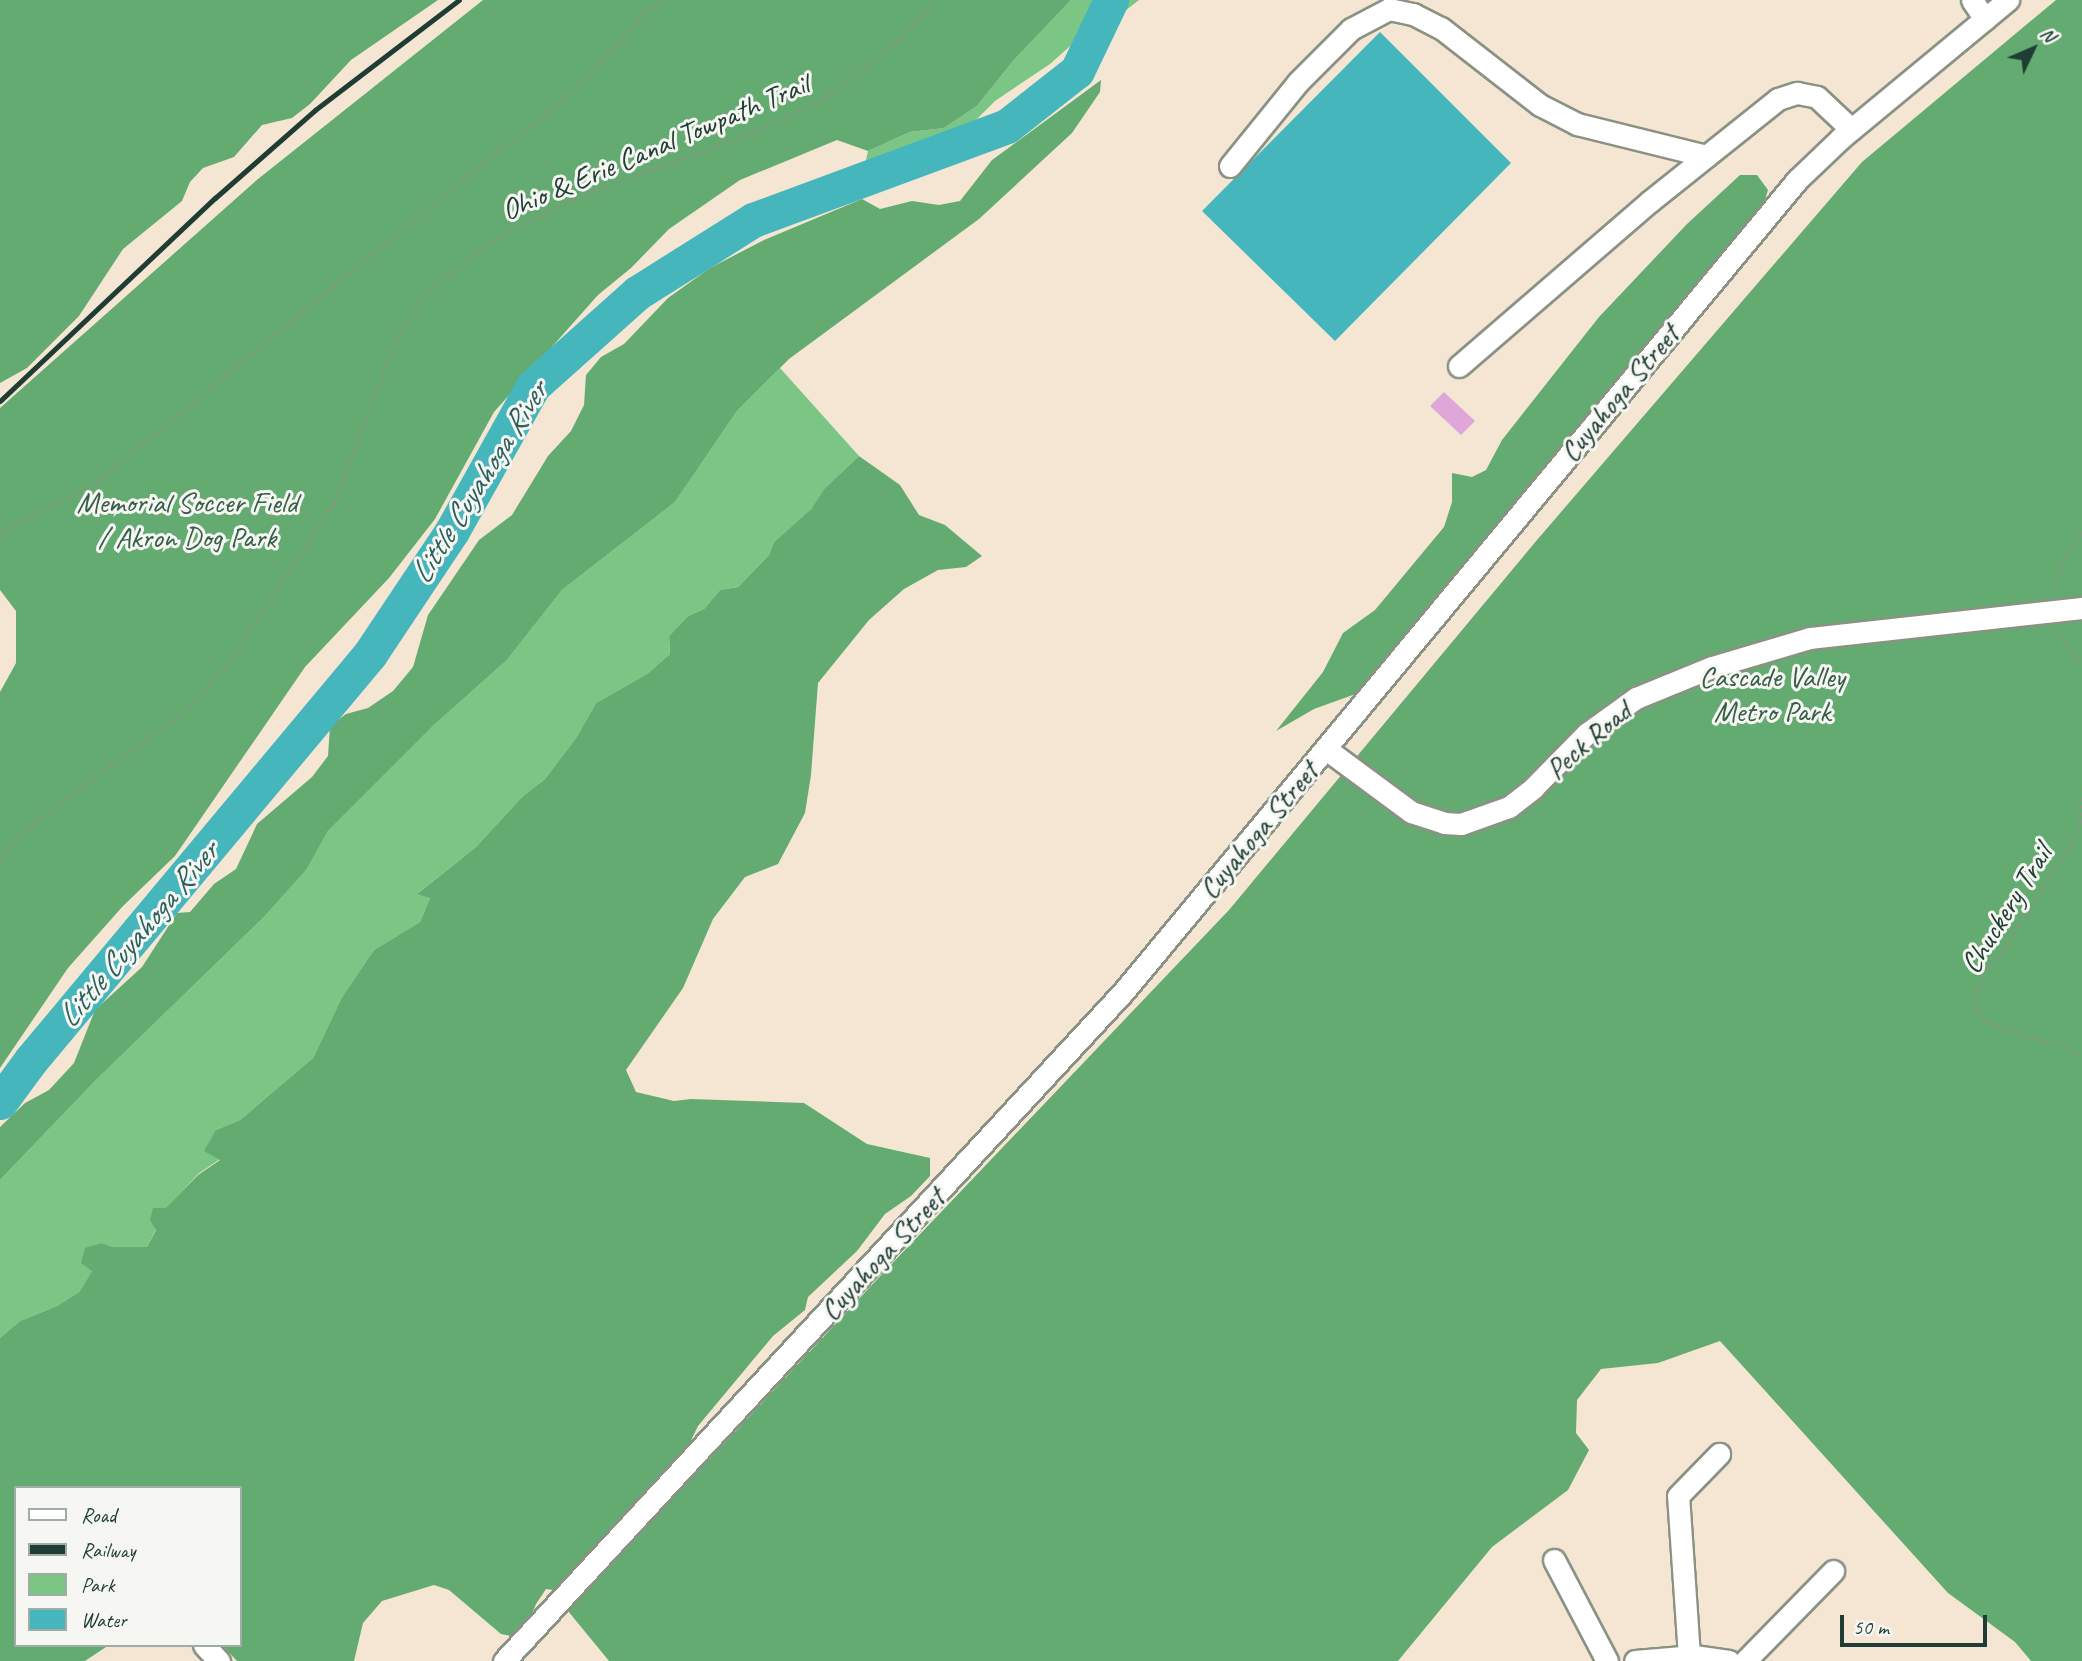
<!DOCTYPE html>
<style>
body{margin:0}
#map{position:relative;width:2082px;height:1661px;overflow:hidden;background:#f5e6d4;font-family:Caveat,sans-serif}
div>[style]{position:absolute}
.green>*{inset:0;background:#7bc684}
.forest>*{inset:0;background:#64ab72}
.water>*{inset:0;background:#46b6bd}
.river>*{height:35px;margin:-17.5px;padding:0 17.5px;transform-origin:17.5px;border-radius:17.5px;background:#46b6bd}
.building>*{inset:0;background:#dfa7d9}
.path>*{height:3.5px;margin-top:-1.75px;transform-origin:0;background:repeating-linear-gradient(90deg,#8a9284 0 2px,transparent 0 7px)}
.roads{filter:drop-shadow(2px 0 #8a9284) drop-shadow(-2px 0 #8a9284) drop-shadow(0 2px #8a9284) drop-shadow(0 -2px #8a9284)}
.minor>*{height:21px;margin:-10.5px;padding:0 10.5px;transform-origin:10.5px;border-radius:10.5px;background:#fff}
.rail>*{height:5px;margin:-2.5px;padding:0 2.5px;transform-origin:2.5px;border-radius:2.5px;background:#1f3d34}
span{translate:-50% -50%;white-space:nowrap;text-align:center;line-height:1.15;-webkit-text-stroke:6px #f6f6f2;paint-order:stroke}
.street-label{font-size:30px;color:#1f3d34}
.park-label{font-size:30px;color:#365f48}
.water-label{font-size:32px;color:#2b615d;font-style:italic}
.legend{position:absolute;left:14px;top:1486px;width:228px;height:161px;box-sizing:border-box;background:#f6f6f2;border:2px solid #a0aca6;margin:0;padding:9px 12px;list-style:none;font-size:21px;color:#1f3d34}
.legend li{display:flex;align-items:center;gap:14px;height:35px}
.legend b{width:35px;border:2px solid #a0aca6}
.north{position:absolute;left:1998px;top:14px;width:70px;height:70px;-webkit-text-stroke:5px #f6f6f2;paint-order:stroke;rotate:46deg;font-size:19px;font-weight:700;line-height:28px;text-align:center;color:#1f3d34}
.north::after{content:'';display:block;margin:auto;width:24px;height:32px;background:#1f3d34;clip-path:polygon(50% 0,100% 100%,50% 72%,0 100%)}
.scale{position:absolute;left:1840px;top:1615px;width:147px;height:32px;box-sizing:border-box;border:4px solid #1f3d34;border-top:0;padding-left:9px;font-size:21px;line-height:24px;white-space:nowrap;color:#1f3d34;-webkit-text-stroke:5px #f6f6f2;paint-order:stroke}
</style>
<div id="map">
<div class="green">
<div style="clip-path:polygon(1071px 0,1139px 0,1121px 14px,1087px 31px,1050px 64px,995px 101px,964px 132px,916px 153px,864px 169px,868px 151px,910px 132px,944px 128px,977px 106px,1013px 61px)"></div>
<div style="clip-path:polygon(780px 368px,859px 456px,824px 489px,811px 509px,774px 542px,769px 555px,738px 587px,720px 590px,704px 609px,688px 616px,669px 636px,670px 654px,647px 674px,596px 703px,576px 738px,545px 779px,523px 796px,476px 847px,418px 893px,430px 898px,420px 922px,374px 950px,342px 997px,313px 1058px,240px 1120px,216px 1130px,220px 1159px,198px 1174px,166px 1209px,147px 1247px,113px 1247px,102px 1243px,92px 1271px,79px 1292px,57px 1306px,20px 1321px,0 1338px,0 1180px,96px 1080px,265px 916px,307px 869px,328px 831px,434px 725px,507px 660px,562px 590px,675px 502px,737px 411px)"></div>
</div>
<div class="forest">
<div style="clip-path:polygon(0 0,438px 0,351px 60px,310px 104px,292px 118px,262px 125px,234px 157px,203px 168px,190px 182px,182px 201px,123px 249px,79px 316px,27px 368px,0 383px)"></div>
<div style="clip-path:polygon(483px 0,1071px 0,1013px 61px,977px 106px,944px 128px,910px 132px,868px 151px,837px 140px,740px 180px,669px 229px,631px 268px,598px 295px,494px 412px,435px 519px,389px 578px,305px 667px,175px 856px,123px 906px,68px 968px,0 1068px,0 692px,16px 663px,16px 611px,0 590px,0 408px,258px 179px)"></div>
<div style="clip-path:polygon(2056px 0,2082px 0,2082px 1661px,2031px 1661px,2015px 1642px,1948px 1593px,1720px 1341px,1658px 1363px,1601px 1369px,1577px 1400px,1576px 1433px,1589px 1450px,1568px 1490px,1492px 1547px,1398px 1661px,609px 1661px,568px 1611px,883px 1273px,1229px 910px,1537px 540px,1862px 162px)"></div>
<div style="clip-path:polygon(1101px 80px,1100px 92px,1072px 133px,979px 219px,789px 359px,737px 411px,675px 502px,562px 590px,507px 660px,434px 725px,328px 831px,307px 869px,265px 916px,96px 1080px,0 1180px,0 1127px,25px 1103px,49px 1090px,74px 1063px,95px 1010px,142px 967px,177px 913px,190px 912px,214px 884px,236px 869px,257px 824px,312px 777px,328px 756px,330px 726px,346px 714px,368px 708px,393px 691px,413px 667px,428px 615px,479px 540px,512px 515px,548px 456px,571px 431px,584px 405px,586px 375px,601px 357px,624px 344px,668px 298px,710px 268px,764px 240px,862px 199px,880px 209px,912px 201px,939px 205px,960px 201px,992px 160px)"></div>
<div style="clip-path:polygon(1740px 175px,1757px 175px,1768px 190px,1757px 226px,1375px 687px,1314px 709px,1276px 731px,1323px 672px,1343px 633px,1375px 610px,1444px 527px,1452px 502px,1452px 473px,1472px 477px,1486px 470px,1502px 440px,1599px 317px,1687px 224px)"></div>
<div style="clip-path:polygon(859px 456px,900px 485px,919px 515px,945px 525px,982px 556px,966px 567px,938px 570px,904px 589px,869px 620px,818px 683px,811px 775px,805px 813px,778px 864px,745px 877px,713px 919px,683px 988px,626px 1070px,636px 1092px,674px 1101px,691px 1099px,804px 1103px,867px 1144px,930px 1158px,930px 1176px,911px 1196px,885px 1214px,857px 1251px,808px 1297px,805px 1310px,773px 1336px,698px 1426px,685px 1453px,625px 1512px,560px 1591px,546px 1589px,536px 1604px,526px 1628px,516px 1637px,501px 1634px,449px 1590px,434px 1585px,382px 1601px,363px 1623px,354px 1661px,237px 1661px,222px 1645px,240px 1645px,240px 1488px,16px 1488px,16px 1645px,109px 1645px,85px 1661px,0 1661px,0 1338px,20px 1321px,57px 1306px,79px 1292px,92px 1271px,81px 1263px,85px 1248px,102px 1243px,113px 1247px,147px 1247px,156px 1230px,150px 1220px,153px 1208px,166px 1208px,198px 1175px,220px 1160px,204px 1151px,216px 1130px,240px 1120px,313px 1058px,342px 997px,374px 950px,420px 922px,430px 898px,417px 894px,476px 847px,523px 796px,545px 779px,576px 738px,596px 703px,647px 674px,670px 654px,669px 636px,688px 616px,704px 609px,720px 590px,738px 587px,769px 555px,774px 542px,811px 509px,824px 489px)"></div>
</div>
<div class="water">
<div style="clip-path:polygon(1380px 32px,1511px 163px,1335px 341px,1202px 211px)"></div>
</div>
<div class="river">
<div style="left:0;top:1102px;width:52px;rotate:-53.6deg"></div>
<div style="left:31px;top:1060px;width:529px;rotate:-50.14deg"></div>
<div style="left:370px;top:654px;width:148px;rotate:-56.3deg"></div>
<div style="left:452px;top:531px;width:166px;rotate:-60.8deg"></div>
<div style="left:533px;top:386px;width:140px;rotate:-41.8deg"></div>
<div style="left:637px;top:293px;width:137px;rotate:-32.2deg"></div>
<div style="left:753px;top:220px;width:271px;rotate:-20.3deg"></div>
<div style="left:1007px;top:126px;width:89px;rotate:-38.2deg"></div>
<div style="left:1077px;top:71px;width:79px;rotate:-64.4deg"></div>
</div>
<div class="building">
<div style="clip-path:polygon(1444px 392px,1475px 421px,1461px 435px,1430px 406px)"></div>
</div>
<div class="path">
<div style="left:0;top:534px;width:102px;rotate:-27.6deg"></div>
<div style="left:90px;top:487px;width:635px;rotate:-39.38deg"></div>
<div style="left:581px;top:84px;width:100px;rotate:-47.8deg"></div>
<div style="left:648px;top:10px;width:20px;rotate:-30deg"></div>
<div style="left:2056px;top:590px;width:26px;rotate:-77deg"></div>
<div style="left:2062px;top:565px;width:39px;rotate:-59deg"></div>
<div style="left:2055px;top:631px;width:41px;rotate:48.9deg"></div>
<div style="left:2082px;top:799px;width:23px;rotate:95deg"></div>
<div style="left:2080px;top:822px;width:23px;rotate:110deg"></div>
<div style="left:2072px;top:844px;width:130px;rotate:122.7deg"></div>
<div style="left:2002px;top:953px;width:23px;rotate:131deg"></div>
<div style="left:1987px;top:970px;width:22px;rotate:114deg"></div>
<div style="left:1978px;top:990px;width:19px;rotate:93deg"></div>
<div style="left:1977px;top:1009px;width:15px;rotate:58deg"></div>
<div style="left:1985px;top:1022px;width:102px;rotate:18.3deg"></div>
<div style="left:0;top:860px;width:19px;rotate:-54deg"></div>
<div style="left:11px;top:845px;width:50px;rotate:-41.7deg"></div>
<div style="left:48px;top:812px;width:176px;rotate:-36.2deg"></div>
<div style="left:190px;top:708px;width:52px;rotate:-48.1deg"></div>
<div style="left:225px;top:669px;width:198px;rotate:-56.6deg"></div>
<div style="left:334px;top:504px;width:175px;rotate:-69.3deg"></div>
<div style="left:396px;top:340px;width:49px;rotate:-56.6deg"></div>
<div style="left:423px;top:299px;width:27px;rotate:-45deg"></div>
<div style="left:442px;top:280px;width:68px;rotate:-37.2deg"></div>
<div style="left:496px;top:239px;width:87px;rotate:-27.5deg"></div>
<div style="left:573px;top:199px;width:192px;rotate:-20.1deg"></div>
<div style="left:753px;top:133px;width:80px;rotate:-25.9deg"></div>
<div style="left:825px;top:98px;width:92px;rotate:-37.5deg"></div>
<div style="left:898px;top:42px;width:57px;rotate:-47.1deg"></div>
</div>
<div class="roads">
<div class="minor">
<div style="left:1972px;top:0;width:23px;rotate:56deg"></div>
<div style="left:1230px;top:166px;width:108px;rotate:-51deg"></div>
<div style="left:1298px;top:82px;width:75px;rotate:-45deg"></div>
<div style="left:1351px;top:29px;width:43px;rotate:-27.8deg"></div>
<div style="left:1389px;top:9px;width:25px;rotate:12deg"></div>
<div style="left:1413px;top:14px;width:31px;rotate:27deg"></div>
<div style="left:1441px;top:28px;width:125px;rotate:37.9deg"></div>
<div style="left:1540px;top:105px;width:42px;rotate:27.2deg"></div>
<div style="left:1577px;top:124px;width:133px;rotate:13.9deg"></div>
<div style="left:1459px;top:366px;width:251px;rotate:-40.8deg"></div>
<div style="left:1649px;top:202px;width:165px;rotate:-38.6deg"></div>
<div style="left:1778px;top:99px;width:20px;rotate:-18deg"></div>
<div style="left:1797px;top:93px;width:20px;rotate:11deg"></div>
<div style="left:1817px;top:97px;width:47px;rotate:43.3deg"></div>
<div style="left:1326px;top:749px;width:106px;rotate:36.5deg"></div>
<div style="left:1411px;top:812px;width:35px;rotate:18deg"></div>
<div style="left:1444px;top:823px;width:17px;rotate:3deg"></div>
<div style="left:1461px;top:824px;width:51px;rotate:-19.5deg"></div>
<div style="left:1509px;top:807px;width:31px;rotate:-38deg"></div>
<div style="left:1533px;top:788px;width:76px;rotate:-45.5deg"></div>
<div style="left:1586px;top:734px;width:62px;rotate:-35.8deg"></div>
<div style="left:1636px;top:698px;width:82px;rotate:-22.2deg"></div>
<div style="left:1712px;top:667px;width:102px;rotate:-16.5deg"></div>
<div style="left:1810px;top:638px;width:274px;rotate:-6.3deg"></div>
<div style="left:1554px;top:1560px;width:114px;rotate:62.3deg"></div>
<div style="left:204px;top:1645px;width:22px;rotate:47deg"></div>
<div style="left:1689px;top:1656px;width:160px;rotate:-93.9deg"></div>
<div style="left:1678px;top:1496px;width:59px;rotate:-45.7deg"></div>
<div style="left:504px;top:1661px;width:913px;rotate:-47.22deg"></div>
<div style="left:1124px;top:991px;width:1054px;rotate:-50.31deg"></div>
<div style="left:1797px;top:180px;width:61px;rotate:-43.7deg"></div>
<div style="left:1841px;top:138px;width:217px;rotate:-39.6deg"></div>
<div style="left:1635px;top:1661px;width:59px;rotate:-4.8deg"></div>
<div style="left:1694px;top:1656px;width:35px;rotate:8deg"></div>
<div style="left:1745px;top:1661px;width:126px;rotate:-45.6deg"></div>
</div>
</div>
<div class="rail">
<div style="left:0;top:401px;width:296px;rotate:-43.4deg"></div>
<div style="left:215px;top:198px;width:133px;rotate:-41.3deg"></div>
<div style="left:315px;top:110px;width:181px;rotate:-37.4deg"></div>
</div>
<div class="street-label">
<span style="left:655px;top:147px;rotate:-23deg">Ohio &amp; Erie Canal Towpath Trail</span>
<span style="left:1619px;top:393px;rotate:-50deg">Cuyahoga Street</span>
<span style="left:1588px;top:740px;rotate:-41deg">Peck Road</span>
<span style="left:1258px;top:830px;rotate:-50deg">Cuyahoga Street</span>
<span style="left:2006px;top:909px;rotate:-58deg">Chuckery Trail</span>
<span style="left:882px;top:1254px;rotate:-47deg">Cuyahoga Street</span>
</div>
<div class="park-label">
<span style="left:187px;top:519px">Memorial Soccer Field<br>/ Akron Dog Park</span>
<span style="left:1772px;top:693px">Cascade Valley<br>Metro Park</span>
</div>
<div class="water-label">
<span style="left:479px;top:483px;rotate:-58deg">Little Cuyahoga River</span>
<span style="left:138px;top:935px;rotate:-50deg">Little Cuyahoga River</span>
</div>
<ul class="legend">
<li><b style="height:9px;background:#fff"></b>Road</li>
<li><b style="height:9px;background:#1f3d34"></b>Railway</li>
<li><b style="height:19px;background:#7bc684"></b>Park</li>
<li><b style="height:19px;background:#46b6bd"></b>Water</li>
</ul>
<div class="north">N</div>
<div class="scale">50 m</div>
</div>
